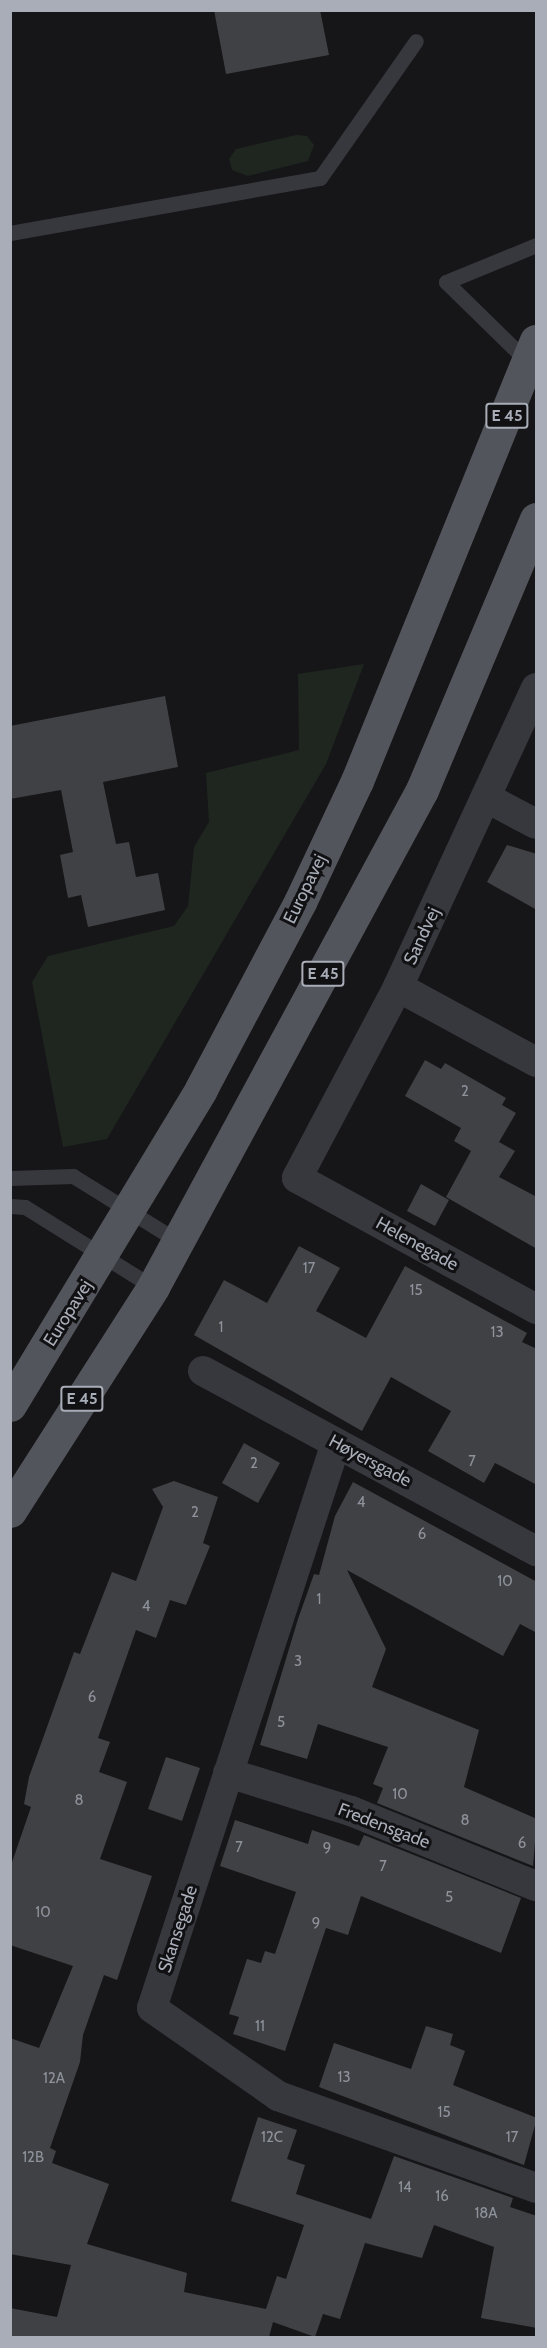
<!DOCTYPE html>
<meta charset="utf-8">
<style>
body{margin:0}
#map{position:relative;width:547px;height:2348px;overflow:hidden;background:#161618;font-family:Cabin,sans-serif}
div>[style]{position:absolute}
.green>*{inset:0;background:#1e261f}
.building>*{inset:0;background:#404145}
.lane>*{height:15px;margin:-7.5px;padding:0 7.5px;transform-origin:7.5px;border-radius:7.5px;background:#37383d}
.street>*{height:30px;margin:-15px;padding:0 15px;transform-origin:15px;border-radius:15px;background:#37383d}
.primary>*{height:33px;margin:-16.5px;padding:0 16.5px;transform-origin:16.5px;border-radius:16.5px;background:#53555c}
span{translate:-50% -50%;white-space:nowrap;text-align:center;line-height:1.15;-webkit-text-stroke:6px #111113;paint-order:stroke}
.number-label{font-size:15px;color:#8e929b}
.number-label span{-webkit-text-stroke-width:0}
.shield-label span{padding:2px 4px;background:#111113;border:2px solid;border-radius:4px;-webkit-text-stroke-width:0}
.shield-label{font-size:16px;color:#a8adb8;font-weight:700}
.street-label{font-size:18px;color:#a8adb8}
.frame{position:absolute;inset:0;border:12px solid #a8adb8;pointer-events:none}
</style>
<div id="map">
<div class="green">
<div style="clip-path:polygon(296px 135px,307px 136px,314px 145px,308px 161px,248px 176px,232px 170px,229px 159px,236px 149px)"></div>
<div style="clip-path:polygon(364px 664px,326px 764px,107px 1139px,63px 1147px,32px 982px,48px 956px,174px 926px,188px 906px,194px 847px,209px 822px,206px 773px,299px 750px,298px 674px)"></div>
</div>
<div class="building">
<div style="clip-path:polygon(214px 10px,320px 10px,329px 55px,226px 74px)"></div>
<div style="clip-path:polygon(165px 696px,178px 767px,103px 782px,116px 844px,129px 842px,136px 877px,158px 873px,165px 910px,88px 927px,81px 895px,68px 898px,60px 855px,73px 852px,61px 790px,10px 799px,10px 726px)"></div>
<div style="clip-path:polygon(507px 845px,537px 854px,537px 910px,487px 882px)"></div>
<div style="clip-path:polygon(425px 1060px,441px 1069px,445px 1063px,506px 1098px,502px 1105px,516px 1113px,499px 1142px,515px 1151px,499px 1177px,537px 1197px,537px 1249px,446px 1197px,471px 1151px,454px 1141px,461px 1128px,405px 1096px)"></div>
<div style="clip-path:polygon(421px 1184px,449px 1200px,435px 1226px,407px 1211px)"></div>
<div style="clip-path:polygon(299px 1246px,340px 1268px,316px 1311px,366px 1338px,405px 1266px,527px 1333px,522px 1342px,537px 1349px,537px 1485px,495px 1463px,484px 1483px,428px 1451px,451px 1411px,391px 1377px,362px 1431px,194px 1335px,224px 1280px,267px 1303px)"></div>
<div style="clip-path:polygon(244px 1443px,280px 1463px,258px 1503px,222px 1483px)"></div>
<div style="clip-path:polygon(174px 1481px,218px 1497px,203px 1543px,210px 1546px,186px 1605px,170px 1600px,156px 1638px,136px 1630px,98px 1738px,110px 1742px,99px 1772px,127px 1782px,100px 1859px,152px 1876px,117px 1980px,104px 1975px,83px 2035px,80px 2062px,50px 2148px,56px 2151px,52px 2163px,109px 2184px,87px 2244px,187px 2273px,184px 2292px,266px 2309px,277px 2276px,286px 2279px,304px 2225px,231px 2201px,258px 2117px,297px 2130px,287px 2159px,305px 2165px,296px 2194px,371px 2219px,394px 2156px,513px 2198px,510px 2207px,537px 2216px,537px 2328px,481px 2318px,494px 2247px,434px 2225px,422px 2258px,365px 2243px,340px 2319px,323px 2314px,315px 2337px,273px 2322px,269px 2337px,10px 2337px,10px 2308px,57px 2317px,71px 2265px,10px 2254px,10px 2038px,39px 2048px,73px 1966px,10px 1945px,10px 1868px,31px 1807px,24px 1804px,29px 1777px,74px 1652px,80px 1654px,112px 1572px,136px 1581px,163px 1507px,152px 1489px)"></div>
<div style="clip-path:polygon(353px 1482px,537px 1582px,537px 1633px,520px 1624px,503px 1656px,347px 1570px,386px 1649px,372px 1687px,479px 1730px,464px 1787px,537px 1819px,533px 1866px,377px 1803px,383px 1788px,373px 1784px,388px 1747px,318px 1724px,307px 1759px,260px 1745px,298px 1619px,314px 1574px,319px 1575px,335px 1516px)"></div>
<div style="clip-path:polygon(166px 1757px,200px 1768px,182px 1821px,148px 1809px)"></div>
<div style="clip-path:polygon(235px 1820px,308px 1844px,312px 1830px,359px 1846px,364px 1835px,521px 1898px,501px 1953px,361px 1896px,348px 1935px,326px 1928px,285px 2051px,233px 2034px,239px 2017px,229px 2014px,247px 1959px,261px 1963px,265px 1951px,275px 1954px,296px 1892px,220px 1866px)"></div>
<div style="clip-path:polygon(426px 2026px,453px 2034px,450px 2045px,465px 2051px,453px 2085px,537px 2118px,524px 2165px,319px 2087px,334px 2043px,411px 2069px)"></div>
</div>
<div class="lane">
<div style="left:10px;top:233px;width:315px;rotate:-10.1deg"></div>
<div style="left:320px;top:178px;width:167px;rotate:-55deg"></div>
<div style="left:529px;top:363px;width:116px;rotate:-135.7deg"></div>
<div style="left:446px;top:282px;width:97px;rotate:-22.3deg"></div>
<div style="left:10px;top:1178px;width:63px;rotate:-1.8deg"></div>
<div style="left:73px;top:1176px;width:123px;rotate:31.8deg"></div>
<div style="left:10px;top:1206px;width:15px;rotate:4deg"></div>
<div style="left:25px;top:1207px;width:151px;rotate:32deg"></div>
</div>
<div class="street">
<div style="left:536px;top:688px;width:329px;rotate:114.8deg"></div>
<div style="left:398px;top:987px;width:216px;rotate:117.9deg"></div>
<div style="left:297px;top:1178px;width:273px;rotate:28.7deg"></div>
<div style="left:487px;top:798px;width:55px;rotate:28deg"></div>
<div style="left:398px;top:987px;width:157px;rotate:28.5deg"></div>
<div style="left:203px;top:1371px;width:379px;rotate:28.4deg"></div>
<div style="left:336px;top:1443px;width:594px;rotate:108.04deg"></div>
<div style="left:152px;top:2008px;width:154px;rotate:34.9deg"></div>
<div style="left:278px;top:2096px;width:274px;rotate:19.6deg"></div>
<div style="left:228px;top:1773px;width:129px;rotate:17.2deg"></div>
<div style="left:351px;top:1811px;width:200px;rotate:22.1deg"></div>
</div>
<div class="primary">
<div style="left:10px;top:1405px;width:369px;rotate:-58.8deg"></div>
<div style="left:201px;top:1089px;width:212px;rotate:-62.1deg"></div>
<div style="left:300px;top:902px;width:134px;rotate:-64.8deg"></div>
<div style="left:357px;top:781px;width:475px;rotate:-67.9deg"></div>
<div style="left:10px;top:1511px;width:266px;rotate:-57.4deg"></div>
<div style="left:153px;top:1287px;width:565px;rotate:-61.58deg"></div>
<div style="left:422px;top:790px;width:294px;rotate:-67.2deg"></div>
</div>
<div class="number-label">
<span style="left:465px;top:1092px">2</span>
<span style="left:309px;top:1269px">17</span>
<span style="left:416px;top:1291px">15</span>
<span style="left:221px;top:1328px">1</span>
<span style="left:497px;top:1333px">13</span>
<span style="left:472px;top:1462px">7</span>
<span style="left:254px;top:1464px">2</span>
<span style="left:361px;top:1503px">4</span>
<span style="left:195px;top:1513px">2</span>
<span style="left:422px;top:1535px">6</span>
<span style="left:505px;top:1582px">10</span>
<span style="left:319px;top:1600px">1</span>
<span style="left:146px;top:1607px">4</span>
<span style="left:298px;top:1662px">3</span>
<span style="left:92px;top:1698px">6</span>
<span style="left:281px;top:1723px">5</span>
<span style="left:400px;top:1795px">10</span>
<span style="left:79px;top:1801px">8</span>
<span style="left:465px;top:1821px">8</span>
<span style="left:522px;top:1844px">6</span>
<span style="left:239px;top:1848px">7</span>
<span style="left:327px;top:1849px">9</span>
<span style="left:383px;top:1867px">7</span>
<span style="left:449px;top:1898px">5</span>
<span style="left:43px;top:1913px">10</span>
<span style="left:316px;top:1924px">9</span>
<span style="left:260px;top:2027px">11</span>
<span style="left:344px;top:2078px">13</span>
<span style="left:54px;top:2079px">12A</span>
<span style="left:444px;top:2113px">15</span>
<span style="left:272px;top:2138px">12C</span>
<span style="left:512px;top:2138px">17</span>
<span style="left:33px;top:2158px">12B</span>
<span style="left:405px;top:2188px">14</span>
<span style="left:442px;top:2197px">16</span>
<span style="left:486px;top:2214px">18A</span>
</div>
<div class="shield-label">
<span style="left:507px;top:416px">E 45</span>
<span style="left:323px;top:974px">E 45</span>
<span style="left:82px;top:1399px">E 45</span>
</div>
<div class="street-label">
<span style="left:305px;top:889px;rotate:-64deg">Europavej</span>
<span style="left:422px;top:936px;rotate:-65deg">Sandvej</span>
<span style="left:417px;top:1244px;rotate:29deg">Helenegade</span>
<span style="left:68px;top:1313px;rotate:-58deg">Europavej</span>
<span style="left:370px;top:1461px;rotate:28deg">Høyersgade</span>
<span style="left:384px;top:1826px;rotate:21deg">Fredensgade</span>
<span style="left:178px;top:1929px;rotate:-72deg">Skansegade</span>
</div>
<div class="frame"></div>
</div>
